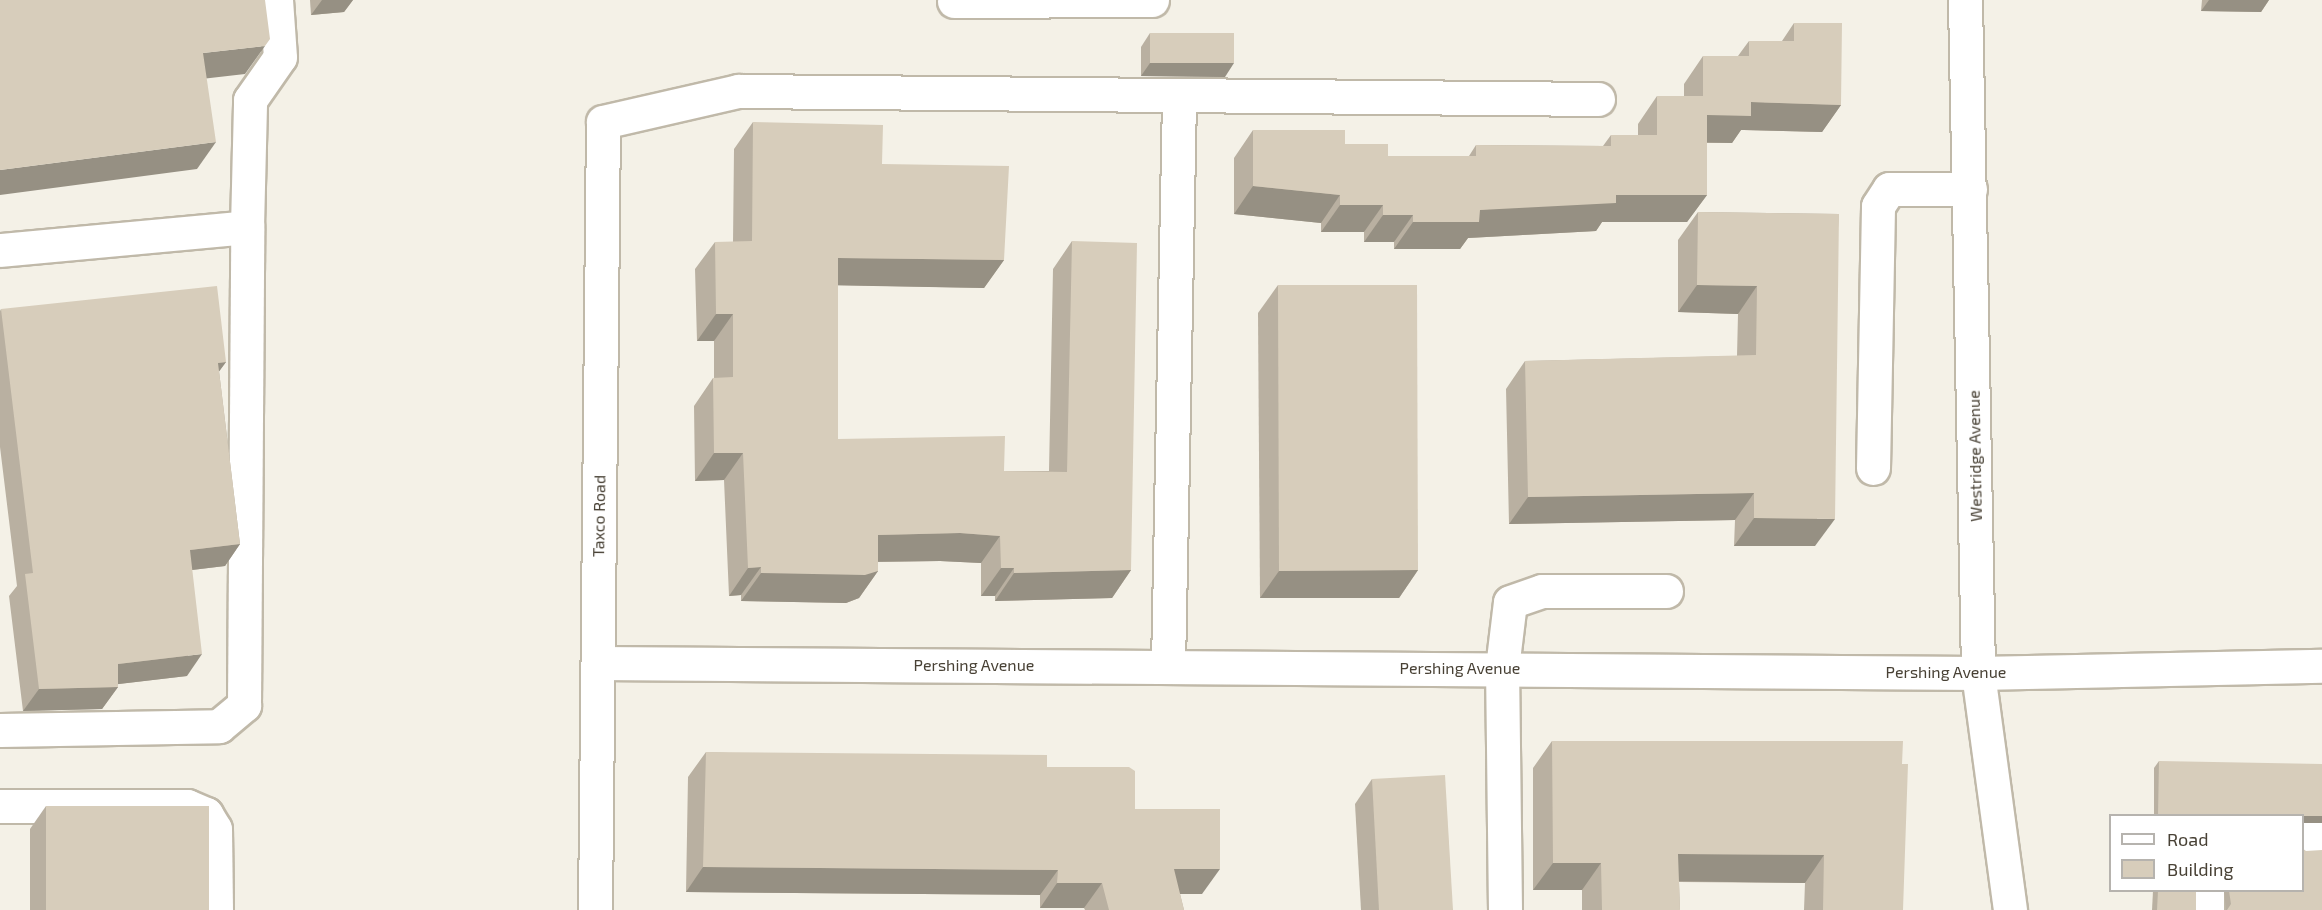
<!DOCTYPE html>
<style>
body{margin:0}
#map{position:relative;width:2322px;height:910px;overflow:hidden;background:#f4f1e7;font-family:"Exo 2",sans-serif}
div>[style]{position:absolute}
.roads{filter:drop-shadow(2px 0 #c0b9a9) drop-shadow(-2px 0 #c0b9a9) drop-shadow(0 2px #c0b9a9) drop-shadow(0 -2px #c0b9a9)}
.minor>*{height:33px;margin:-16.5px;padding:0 16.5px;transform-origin:16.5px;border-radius:16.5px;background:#fff}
.wall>*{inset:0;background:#b9b0a1}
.shaded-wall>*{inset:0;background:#969083}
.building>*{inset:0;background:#d7cdbb}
span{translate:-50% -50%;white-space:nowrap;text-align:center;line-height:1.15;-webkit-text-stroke:4.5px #fff;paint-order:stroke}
.street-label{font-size:16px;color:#484135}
.legend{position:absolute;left:2109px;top:814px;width:195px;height:78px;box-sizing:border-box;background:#fff;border:2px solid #b6b3ae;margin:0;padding:8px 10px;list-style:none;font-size:18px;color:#484135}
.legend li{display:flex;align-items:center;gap:12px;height:30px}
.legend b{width:30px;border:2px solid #b6b3ae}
</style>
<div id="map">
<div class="roads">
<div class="minor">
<div style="left:1965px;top:0;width:673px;rotate:88.89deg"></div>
<div style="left:1978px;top:673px;width:239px;rotate:82.3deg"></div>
<div style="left:954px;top:1px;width:198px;rotate:-0.3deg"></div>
<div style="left:0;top:250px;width:248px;rotate:-5.3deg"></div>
<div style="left:247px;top:227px;width:127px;rotate:-88.6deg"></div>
<div style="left:250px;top:100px;width:52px;rotate:-55.1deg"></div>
<div style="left:280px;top:57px;width:57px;rotate:-94deg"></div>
<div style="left:1873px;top:468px;width:262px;rotate:-88.9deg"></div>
<div style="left:1878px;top:206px;width:20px;rotate:-57deg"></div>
<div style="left:1889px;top:189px;width:81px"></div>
<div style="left:598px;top:663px;width:1380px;rotate:0.42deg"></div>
<div style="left:1978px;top:673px;width:344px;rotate:-1.2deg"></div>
<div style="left:1168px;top:666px;width:567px;rotate:-88.89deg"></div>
<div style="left:0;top:730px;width:219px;rotate:-1deg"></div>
<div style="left:219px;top:726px;width:33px;rotate:-40deg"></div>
<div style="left:244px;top:705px;width:478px;rotate:-89.6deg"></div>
<div style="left:0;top:806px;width:187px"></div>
<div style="left:187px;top:806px;width:21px;rotate:23deg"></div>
<div style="left:206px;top:814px;width:17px;rotate:59deg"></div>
<div style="left:215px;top:829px;width:81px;rotate:89.3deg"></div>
<div style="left:2302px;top:839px;width:20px"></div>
<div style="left:595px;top:910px;width:788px;rotate:-89.42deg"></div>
<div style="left:603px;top:122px;width:139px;rotate:-12.9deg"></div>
<div style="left:738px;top:91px;width:860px;rotate:0.53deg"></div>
<div style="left:1505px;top:910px;width:242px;rotate:-90.7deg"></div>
<div style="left:1502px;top:668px;width:66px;rotate:-83.1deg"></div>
<div style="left:1510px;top:602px;width:34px;rotate:-19deg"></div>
<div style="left:1542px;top:591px;width:124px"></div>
<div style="left:2207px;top:910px;width:20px;rotate:-90deg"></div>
</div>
</div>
<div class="wall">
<div style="clip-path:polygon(310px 0,353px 0,344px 12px,311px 15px)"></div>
<div style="clip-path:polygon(2202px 0,2269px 0,2261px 12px,2201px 11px)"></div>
<div style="clip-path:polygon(1794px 23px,1841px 105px,1822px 132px,1741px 130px,1732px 143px,1707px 143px,1707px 195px,1687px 222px,1602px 222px,1596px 231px,1468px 238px,1460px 249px,1394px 249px,1394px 242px,1364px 242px,1364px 232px,1321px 232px,1321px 223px,1234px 214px,1234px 158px,1253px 130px,1345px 144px,1388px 156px,1469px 156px,1476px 145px,1603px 146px,1611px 135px,1638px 135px,1638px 124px,1657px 96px,1684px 96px,1684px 84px,1703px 56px,1738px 56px,1749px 41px,1782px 41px)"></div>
<div style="clip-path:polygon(1150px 33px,1225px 77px,1141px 76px,1141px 47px)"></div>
<div style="clip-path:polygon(753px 122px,882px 164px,1004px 260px,984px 288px,838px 285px,838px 439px,1004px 471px,1049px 471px,1053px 269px,1072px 241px,1131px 570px,1112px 598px,995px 601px,995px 596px,981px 596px,981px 563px,940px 561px,878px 562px,878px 571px,859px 598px,846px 603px,741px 601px,741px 595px,729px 596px,724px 480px,695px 481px,694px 406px,713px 378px,714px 378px,714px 341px,697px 341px,695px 269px,715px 242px,733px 242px,734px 149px)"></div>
<div style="clip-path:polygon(1698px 212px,1839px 214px,1815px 546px,1734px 546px,1735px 520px,1509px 524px,1506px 389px,1525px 361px,1737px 356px,1738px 314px,1678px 312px,1678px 240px)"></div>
<div style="clip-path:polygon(1278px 285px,1418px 570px,1399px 598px,1260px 598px,1258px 313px)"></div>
<div style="clip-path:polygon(1px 309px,226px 362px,219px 371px,240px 544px,225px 566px,192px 570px,187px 676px,118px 684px,118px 687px,102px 709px,23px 711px,9px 596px,17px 586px,0 447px,0 311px)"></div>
<div style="clip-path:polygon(1552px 741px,1902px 764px,1903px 910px,1804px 910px,1805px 883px,1679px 882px,1680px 910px,1582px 910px,1582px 890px,1533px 890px,1533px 768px)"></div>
<div style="clip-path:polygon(706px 752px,1047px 767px,1135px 809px,1202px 894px,1180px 894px,1184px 910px,1085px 910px,1084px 908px,1040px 908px,1040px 895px,686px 892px,688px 777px)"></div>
<div style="clip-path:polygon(2159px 761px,2302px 816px,2154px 816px,2154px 768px)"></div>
<div style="clip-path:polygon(1372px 779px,1453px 910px,1361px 910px,1355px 804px)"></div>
<div style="clip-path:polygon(46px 806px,209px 910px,30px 910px,30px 829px)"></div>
<div style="clip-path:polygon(2306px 851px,2322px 910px,2226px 910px,2224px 891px,2302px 891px)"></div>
<div style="clip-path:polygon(2153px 891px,2196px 891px,2196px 910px,2152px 910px)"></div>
</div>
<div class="shaded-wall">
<div style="clip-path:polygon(322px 0,353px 0,344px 12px,311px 15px)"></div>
<div style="clip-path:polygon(2209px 0,2269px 0,2261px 12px,2201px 11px)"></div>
<div style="clip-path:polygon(265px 46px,245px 74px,184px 81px,203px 53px)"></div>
<div style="clip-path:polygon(1150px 63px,1234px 63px,1225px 77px,1141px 76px)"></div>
<div style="clip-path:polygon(1751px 102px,1841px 105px,1822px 132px,1741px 130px,1732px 143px,1687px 142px,1707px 115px)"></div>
<div style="clip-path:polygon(216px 142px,197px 169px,0 195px,0 170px)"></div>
<div style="clip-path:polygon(1253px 186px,1340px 195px,1321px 223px,1234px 214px)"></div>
<div style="clip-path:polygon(1616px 195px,1707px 195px,1687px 222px,1602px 222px,1596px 231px,1468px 238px,1460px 249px,1394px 249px,1413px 222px,1480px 210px)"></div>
<div style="clip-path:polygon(1340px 205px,1383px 205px,1364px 232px,1321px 232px)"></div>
<div style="clip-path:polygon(1383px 215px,1413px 215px,1394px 242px,1364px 242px)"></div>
<div style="clip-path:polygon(838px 258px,1004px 260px,984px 288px,818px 285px)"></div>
<div style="clip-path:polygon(1697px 285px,1757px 286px,1738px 314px,1678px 312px)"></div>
<div style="clip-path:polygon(716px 314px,733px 314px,714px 341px,697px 341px)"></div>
<div style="clip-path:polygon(226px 362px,210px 384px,218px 363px)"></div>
<div style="clip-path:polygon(714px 453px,743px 453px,724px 480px,695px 481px)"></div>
<div style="clip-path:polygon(1754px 493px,1735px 520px,1509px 524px,1528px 497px)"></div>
<div style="clip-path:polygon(1754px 518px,1835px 519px,1815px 546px,1734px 546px)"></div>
<div style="clip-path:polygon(960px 533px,1000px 536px,981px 563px,940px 561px,858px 562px,878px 535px)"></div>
<div style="clip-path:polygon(240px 544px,225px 566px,175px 572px,190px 550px)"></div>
<div style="clip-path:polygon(761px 567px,741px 595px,729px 596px,748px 568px)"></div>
<div style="clip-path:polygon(1001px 568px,1014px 568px,995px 596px,981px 596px)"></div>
<div style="clip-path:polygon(1131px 570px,1112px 598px,995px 601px,1014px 573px)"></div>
<div style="clip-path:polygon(1418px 570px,1399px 598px,1260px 598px,1279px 571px)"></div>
<div style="clip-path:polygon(878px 571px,859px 598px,846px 603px,741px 601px,761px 573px)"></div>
<div style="clip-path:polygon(202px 654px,187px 676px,102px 686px,118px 664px)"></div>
<div style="clip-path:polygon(118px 687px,102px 709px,23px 711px,39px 689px)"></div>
<div style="clip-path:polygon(2302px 816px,2322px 816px,2322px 823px,2302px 823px)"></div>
<div style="clip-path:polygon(1678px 854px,1824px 855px,1805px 883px,1659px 881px)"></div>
<div style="clip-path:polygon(1553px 863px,1601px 863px,1582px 890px,1533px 890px)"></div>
<div style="clip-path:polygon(703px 867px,1058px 870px,1040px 895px,686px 892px)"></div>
<div style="clip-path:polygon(1174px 869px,1220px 869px,1202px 894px,1156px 894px)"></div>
<div style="clip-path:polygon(1057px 883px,1102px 883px,1084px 908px,1040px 908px)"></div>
</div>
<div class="building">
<div style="clip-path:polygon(0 0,265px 0,270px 39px,265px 46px,203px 53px,216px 142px,0 170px)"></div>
<div style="clip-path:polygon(1794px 23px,1842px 23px,1841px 105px,1751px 102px,1751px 116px,1707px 115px,1707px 195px,1616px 195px,1616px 203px,1480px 210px,1479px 222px,1413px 222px,1413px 215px,1383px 215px,1383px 205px,1340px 205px,1340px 195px,1253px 186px,1253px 130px,1345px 130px,1345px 144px,1388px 144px,1388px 156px,1476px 156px,1476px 145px,1611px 146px,1611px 135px,1657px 135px,1657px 96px,1703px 96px,1703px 56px,1749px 56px,1749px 41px,1794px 41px)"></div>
<div style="clip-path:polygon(1150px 33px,1234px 33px,1234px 63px,1150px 63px)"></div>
<div style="clip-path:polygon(753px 122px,883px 125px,882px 164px,1009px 166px,1004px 260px,838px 258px,838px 439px,1005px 436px,1004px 471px,1067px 472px,1072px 241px,1137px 243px,1131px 570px,1014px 573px,1014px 568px,1001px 568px,1000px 536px,960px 533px,878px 535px,878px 571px,865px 575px,761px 573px,761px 567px,748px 568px,743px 453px,714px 453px,713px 378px,733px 377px,733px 314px,716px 314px,715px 242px,752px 241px)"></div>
<div style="clip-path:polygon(1698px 212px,1839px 214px,1835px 519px,1754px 518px,1754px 493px,1528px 497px,1525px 361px,1756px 355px,1757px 286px,1697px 285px)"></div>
<div style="clip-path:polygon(1278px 285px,1417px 285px,1418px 570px,1279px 571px)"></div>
<div style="clip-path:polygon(217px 286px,226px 362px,218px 363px,240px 544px,190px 550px,202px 654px,118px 664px,118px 687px,39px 689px,25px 574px,33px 573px,1px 309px)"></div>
<div style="clip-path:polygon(1552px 741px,1903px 741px,1902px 764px,1908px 764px,1903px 910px,1823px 910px,1824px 855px,1678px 854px,1680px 910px,1602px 910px,1601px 863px,1553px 863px)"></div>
<div style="clip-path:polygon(706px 752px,1047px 755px,1047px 767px,1129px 767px,1135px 771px,1135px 809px,1220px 809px,1220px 869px,1174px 869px,1184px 910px,1109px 910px,1102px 883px,1057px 883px,1058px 870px,703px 867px)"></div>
<div style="clip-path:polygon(2159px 761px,2322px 764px,2322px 816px,2158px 816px)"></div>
<div style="clip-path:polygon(1445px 775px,1453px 910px,1379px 910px,1372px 779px)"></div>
<div style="clip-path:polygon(46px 806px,209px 806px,209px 910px,46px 910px)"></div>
<div style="clip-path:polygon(2302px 848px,2306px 851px,2322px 850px,2322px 910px,2227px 910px,2231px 904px,2229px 891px,2302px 891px)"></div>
<div style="clip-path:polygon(2158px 891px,2196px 891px,2196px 910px,2157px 910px)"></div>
</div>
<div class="street-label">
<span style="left:1975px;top:456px;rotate:-91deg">Westridge Avenue</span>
<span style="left:599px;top:516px;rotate:-89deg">Taxco Road</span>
<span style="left:974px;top:665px">Pershing Avenue</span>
<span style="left:1460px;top:668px">Pershing Avenue</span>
<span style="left:1946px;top:672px">Pershing Avenue</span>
</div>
<ul class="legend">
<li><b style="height:8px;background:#fff"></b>Road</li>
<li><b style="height:16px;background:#d7cdbb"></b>Building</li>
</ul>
</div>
